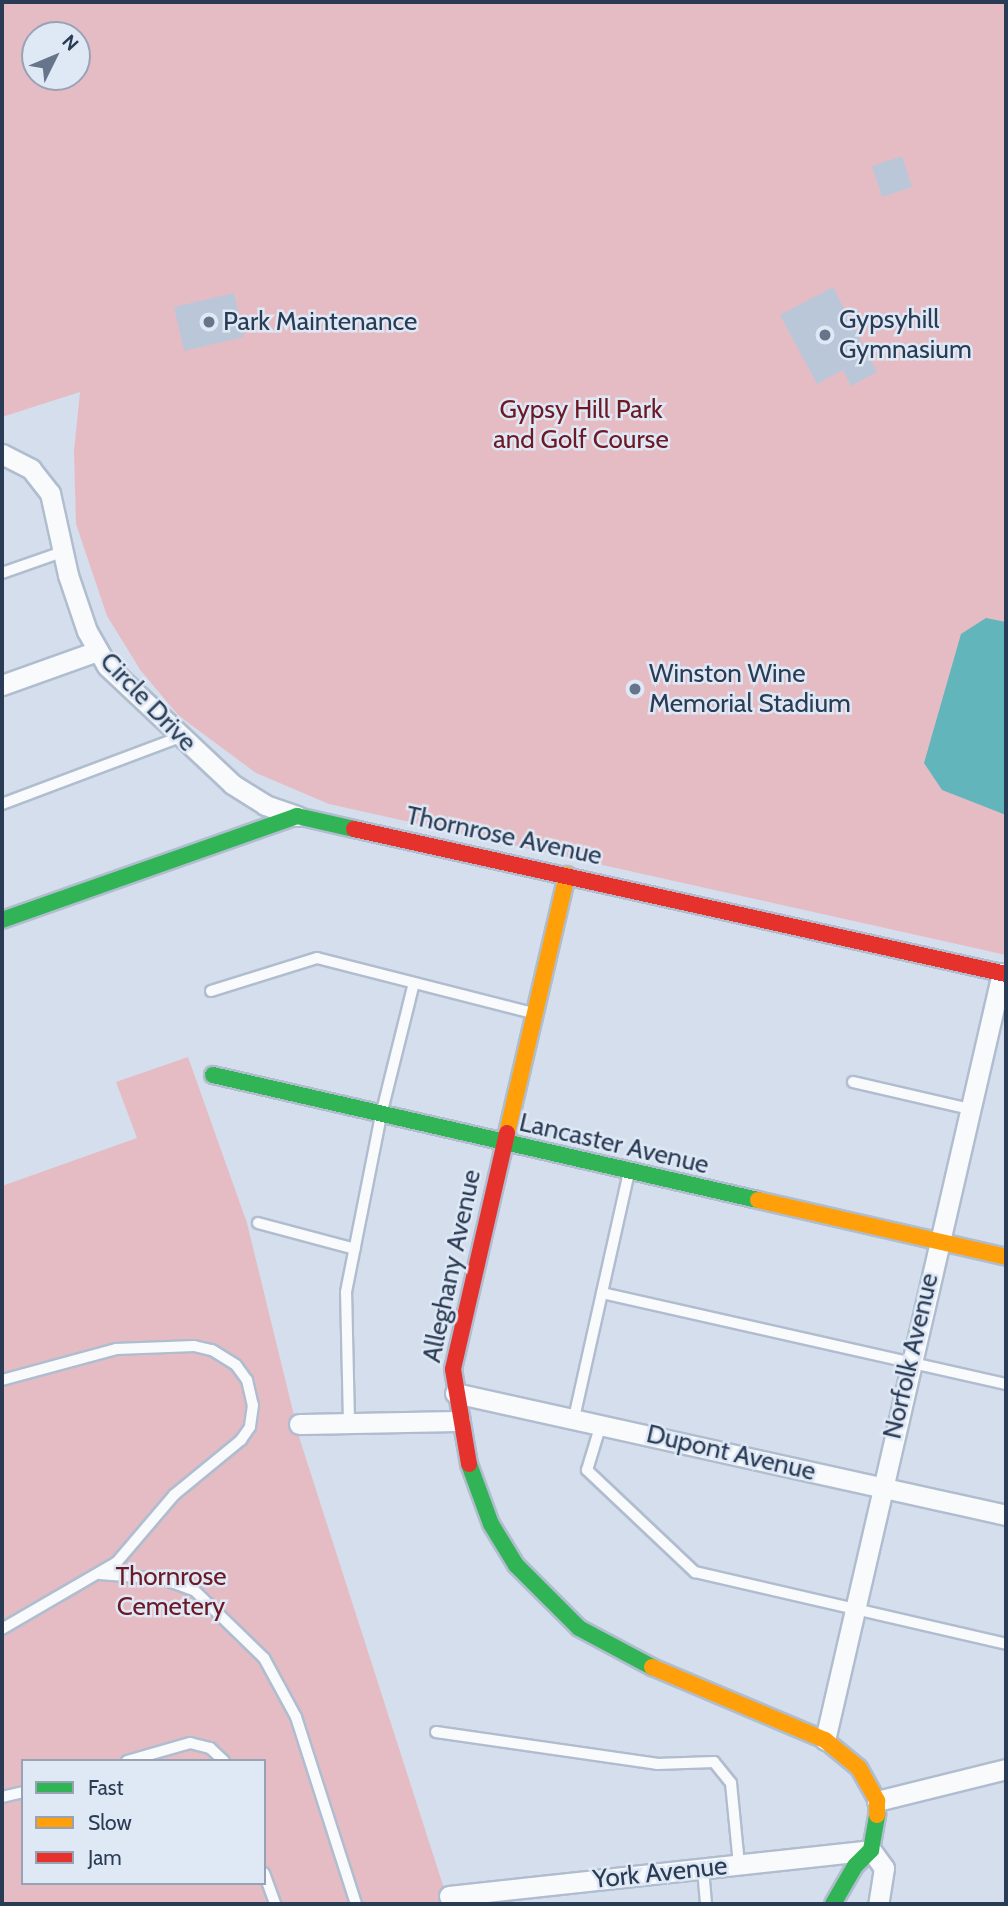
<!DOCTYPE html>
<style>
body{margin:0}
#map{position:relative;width:1008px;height:1906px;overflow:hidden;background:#d4deec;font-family:Cabin,sans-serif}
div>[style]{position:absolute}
.green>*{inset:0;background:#e6bcc4}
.water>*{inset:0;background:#62b5bb}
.building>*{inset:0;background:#bac7d8}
.roads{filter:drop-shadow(2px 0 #b0bdcf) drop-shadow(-2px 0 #b0bdcf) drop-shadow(0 2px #b0bdcf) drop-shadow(0 -2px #b0bdcf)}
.lane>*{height:10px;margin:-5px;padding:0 5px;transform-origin:5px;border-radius:5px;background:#f9fafc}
.street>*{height:19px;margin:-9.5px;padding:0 9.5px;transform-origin:9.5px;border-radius:9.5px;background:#f9fafc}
.fast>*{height:16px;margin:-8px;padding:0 8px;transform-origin:8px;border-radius:8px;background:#30b455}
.slow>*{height:16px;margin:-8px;padding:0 8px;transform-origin:8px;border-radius:8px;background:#ff9f0a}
.jam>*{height:16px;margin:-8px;padding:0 8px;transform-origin:8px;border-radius:8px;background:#e5322d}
.dots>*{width:19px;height:19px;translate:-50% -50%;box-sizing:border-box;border:4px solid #dfe8f5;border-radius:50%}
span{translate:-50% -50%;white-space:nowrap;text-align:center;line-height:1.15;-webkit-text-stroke:5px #dfe8f5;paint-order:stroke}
.poi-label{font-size:26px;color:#2a3c55}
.left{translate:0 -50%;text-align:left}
.park-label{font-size:26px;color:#6d1925}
.street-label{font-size:26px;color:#2a3c55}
.frame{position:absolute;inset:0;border:4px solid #2a3c55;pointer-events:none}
.legend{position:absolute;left:21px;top:1759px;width:245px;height:126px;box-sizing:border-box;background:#dfe8f5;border:2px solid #97a3b5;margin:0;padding:9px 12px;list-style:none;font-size:21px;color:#2a3c55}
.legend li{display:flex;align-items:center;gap:14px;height:35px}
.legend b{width:35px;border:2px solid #97a3b5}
.north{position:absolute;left:21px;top:21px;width:70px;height:70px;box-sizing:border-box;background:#dfe8f5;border:2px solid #97a3b5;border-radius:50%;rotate:47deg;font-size:19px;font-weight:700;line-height:28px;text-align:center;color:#2a3c55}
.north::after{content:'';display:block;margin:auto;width:24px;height:32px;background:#66758a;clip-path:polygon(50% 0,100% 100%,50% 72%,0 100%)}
</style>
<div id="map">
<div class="green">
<div style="clip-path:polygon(evenodd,2px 2px,1006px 2px,1006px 955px,329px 804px,256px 773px,179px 716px,141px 671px,107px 616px,76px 524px,74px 451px,80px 392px,2px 417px,2px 2px,35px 35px,77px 35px,77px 77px,35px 77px,35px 35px)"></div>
<div style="clip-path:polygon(evenodd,188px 1057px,247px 1223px,300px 1440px,449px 1904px,2px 1904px,2px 1186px,137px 1138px,116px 1082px,188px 1057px,23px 1761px,264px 1761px,264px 1883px,23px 1883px,23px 1761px)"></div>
</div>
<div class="water">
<div style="clip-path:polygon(986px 618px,1006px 622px,1006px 815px,942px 790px,924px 763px,961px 634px)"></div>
</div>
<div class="building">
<div style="clip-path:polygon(902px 156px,912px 187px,882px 197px,872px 166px)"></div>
<div style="clip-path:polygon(833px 287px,877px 372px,851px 386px,843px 370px,817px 384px,780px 315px)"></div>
<div style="clip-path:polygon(234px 293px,244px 337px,184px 351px,174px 307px)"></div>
</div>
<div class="roads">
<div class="lane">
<div style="left:2px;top:573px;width:64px;rotate:-19.3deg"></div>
<div style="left:2px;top:804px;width:188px;rotate:-20.6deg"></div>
<div style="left:211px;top:991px;width:111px;rotate:-17.3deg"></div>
<div style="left:317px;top:958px;width:223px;rotate:14.3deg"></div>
<div style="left:853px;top:1082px;width:120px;rotate:13deg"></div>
<div style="left:258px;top:1223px;width:100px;rotate:15deg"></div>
<div style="left:602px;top:1293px;width:414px;rotate:12.7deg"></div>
<div style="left:2px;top:1380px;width:118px;rotate:-15.2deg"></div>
<div style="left:116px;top:1349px;width:78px;rotate:-2.2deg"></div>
<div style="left:194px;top:1346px;width:18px;rotate:13deg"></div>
<div style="left:212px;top:1350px;width:28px;rotate:32deg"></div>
<div style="left:236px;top:1365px;width:19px;rotate:54deg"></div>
<div style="left:247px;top:1380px;width:26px;rotate:77deg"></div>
<div style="left:253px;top:1405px;width:22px;rotate:98deg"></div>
<div style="left:250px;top:1427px;width:16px;rotate:125deg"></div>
<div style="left:241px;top:1440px;width:87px;rotate:140.6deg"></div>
<div style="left:174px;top:1495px;width:88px;rotate:130.4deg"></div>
<div style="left:117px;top:1562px;width:133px;rotate:149.8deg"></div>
<div style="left:574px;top:1418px;width:252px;rotate:-77.4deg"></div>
<div style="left:349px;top:1422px;width:130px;rotate:-91.3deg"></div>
<div style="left:346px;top:1292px;width:180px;rotate:-78.8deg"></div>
<div style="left:381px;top:1115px;width:136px;rotate:-76deg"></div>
<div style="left:601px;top:1424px;width:48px;rotate:106.9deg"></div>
<div style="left:587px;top:1470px;width:149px;rotate:43.4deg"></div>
<div style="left:695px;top:1572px;width:319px;rotate:13deg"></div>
<div style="left:100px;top:1574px;width:63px;rotate:4.5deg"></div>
<div style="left:163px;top:1579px;width:33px;rotate:20deg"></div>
<div style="left:194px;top:1590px;width:98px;rotate:44.2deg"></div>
<div style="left:264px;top:1658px;width:67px;rotate:61.5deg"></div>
<div style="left:296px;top:1717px;width:196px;rotate:72.2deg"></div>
<div style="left:436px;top:1732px;width:223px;rotate:8.2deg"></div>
<div style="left:657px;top:1764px;width:57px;rotate:-2deg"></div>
<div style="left:714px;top:1762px;width:27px;rotate:51deg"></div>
<div style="left:731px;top:1783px;width:82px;rotate:84.4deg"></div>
<div style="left:127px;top:1761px;width:66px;rotate:-15.9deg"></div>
<div style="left:190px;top:1743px;width:21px;rotate:14deg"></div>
<div style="left:210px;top:1748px;width:19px;rotate:43deg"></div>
<div style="left:2px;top:1797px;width:22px;rotate:-13deg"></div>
<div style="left:703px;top:1869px;width:35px;rotate:85deg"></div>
<div style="left:264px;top:1873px;width:33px;rotate:70deg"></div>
</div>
<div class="street">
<div style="left:2px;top:454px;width:33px;rotate:27deg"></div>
<div style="left:31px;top:469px;width:31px;rotate:52deg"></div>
<div style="left:50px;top:493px;width:84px;rotate:77.6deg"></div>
<div style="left:68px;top:575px;width:59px;rotate:71.3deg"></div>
<div style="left:87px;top:631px;width:40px;rotate:60.3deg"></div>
<div style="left:107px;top:666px;width:172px;rotate:43.3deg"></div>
<div style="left:232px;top:784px;width:39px;rotate:32deg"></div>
<div style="left:265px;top:805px;width:34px;rotate:19deg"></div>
<div style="left:2px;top:685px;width:101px;rotate:-19.7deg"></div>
<div style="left:455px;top:1393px;width:564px;rotate:12.48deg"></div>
<div style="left:299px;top:1424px;width:161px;rotate:-1.1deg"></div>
<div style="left:825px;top:1740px;width:787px;rotate:-77.01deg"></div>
<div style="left:877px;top:1801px;width:133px;rotate:-13.9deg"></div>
<div style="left:449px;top:1896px;width:424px;rotate:-6.2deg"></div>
<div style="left:871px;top:1850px;width:22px;rotate:54deg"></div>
<div style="left:884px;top:1868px;width:36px;rotate:99deg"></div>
</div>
<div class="fast">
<div style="left:2px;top:920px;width:313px;rotate:-19.4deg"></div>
<div style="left:297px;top:816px;width:58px;rotate:12.8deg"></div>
<div style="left:213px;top:1075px;width:559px;rotate:12.92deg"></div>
<div style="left:469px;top:1464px;width:64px;rotate:69.9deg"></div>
<div style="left:491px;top:1524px;width:48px;rotate:58.6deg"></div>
<div style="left:516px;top:1565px;width:89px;rotate:45deg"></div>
<div style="left:579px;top:1628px;width:83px;rotate:28.1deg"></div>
<div style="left:833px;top:1904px;width:44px;rotate:-59.9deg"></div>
<div style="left:855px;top:1866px;width:23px;rotate:-45deg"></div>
<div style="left:871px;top:1850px;width:36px;rotate:-80deg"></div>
</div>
<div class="slow">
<div style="left:507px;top:1133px;width:265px;rotate:-76.9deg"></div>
<div style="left:758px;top:1200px;width:254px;rotate:12.9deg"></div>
<div style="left:652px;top:1667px;width:188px;rotate:22.9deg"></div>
<div style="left:825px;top:1740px;width:44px;rotate:39.5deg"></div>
<div style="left:859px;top:1768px;width:38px;rotate:61deg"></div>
<div style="left:877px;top:1801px;width:14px;rotate:90deg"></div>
</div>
<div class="jam">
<div style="left:354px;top:829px;width:668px;rotate:12.54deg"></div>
<div style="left:469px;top:1464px;width:96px;rotate:-99.6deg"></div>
<div style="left:453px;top:1369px;width:242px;rotate:-77.1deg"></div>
</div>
</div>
<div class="dots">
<div style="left:209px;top:322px;background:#66758a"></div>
<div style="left:825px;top:335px;background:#66758a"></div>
<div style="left:635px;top:689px;background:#66758a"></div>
</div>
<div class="poi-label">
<span class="left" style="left:839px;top:335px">Gypsyhill<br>Gymnasium</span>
<span class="left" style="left:223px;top:322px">Park Maintenance</span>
<span class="left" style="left:649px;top:689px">Winston Wine<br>Memorial Stadium</span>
</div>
<div class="park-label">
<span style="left:581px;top:425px">Gypsy Hill Park<br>and Golf Course</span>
<span style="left:171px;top:1592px">Thornrose<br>Cemetery</span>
</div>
<div class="street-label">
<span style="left:148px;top:702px;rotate:46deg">Circle Drive</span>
<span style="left:504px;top:836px;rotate:12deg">Thornrose Avenue</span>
<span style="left:614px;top:1144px;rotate:13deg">Lancaster Avenue</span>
<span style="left:452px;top:1266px;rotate:-78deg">Alleghany Avenue</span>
<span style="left:911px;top:1356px;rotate:-77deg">Norfolk Avenue</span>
<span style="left:731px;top:1453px;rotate:13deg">Dupont Avenue</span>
<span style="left:660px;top:1873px;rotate:-6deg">York Avenue</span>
</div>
<div class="frame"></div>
<ul class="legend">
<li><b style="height:9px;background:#30b455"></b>Fast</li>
<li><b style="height:9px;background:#ff9f0a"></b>Slow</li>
<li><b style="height:9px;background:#e5322d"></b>Jam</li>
</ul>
<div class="north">N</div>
</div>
